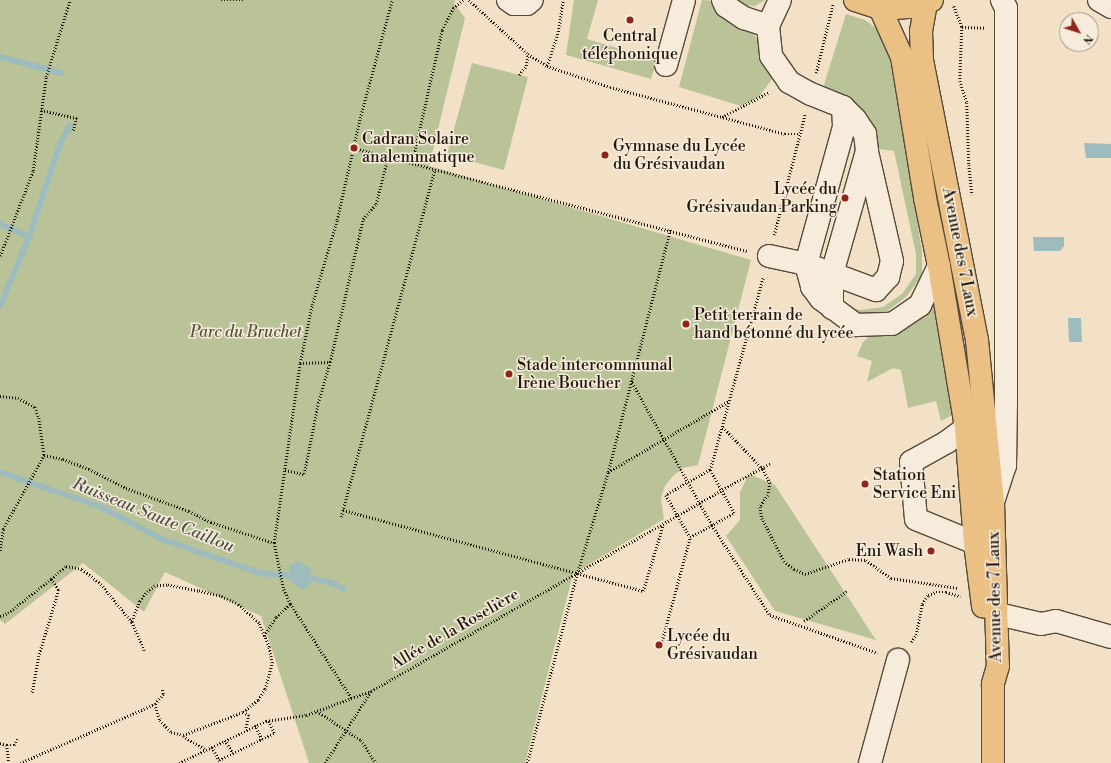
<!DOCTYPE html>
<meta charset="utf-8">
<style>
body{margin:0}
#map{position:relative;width:1111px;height:763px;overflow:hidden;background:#f3e1c7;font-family:"Libre Bodoni",serif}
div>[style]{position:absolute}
.green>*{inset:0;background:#b9c397}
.water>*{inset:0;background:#9ebcbd}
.stream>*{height:6px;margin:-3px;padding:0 3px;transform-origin:3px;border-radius:3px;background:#9ebcbd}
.path>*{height:2.5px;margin-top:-1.25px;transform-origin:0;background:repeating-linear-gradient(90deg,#21170b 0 1px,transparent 0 3px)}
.roads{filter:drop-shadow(1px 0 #564a3a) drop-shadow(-1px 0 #564a3a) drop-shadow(0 1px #564a3a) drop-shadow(0 -1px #564a3a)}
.minor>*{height:22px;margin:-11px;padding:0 11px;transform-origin:11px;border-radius:11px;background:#f7ecdb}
.major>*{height:22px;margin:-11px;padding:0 11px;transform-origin:11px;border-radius:11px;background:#eac084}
.dots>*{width:11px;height:11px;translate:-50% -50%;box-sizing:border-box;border:2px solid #f7ecdb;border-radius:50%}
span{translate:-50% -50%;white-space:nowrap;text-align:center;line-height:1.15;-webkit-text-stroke:3px #f7ecdb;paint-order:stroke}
.poi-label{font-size:16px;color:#21170b}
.left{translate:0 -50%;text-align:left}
.right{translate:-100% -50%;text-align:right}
.street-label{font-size:16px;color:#21170b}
.park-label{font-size:16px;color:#56533c;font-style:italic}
.water-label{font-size:17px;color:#4d5149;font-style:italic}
.north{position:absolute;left:1059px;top:12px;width:40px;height:40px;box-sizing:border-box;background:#f7ecdb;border:1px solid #a19788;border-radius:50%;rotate:129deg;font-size:11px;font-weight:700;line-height:16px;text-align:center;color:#21170b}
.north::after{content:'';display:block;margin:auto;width:14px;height:18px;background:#8f2418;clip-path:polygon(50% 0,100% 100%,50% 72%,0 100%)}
</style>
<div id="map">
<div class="green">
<div style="clip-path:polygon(0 0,455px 0,454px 3px,465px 18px,429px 166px,751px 260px,698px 465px,683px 468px,673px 476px,665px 486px,661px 498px,664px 519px,573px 574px,525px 763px,309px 763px,261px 616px,165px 572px,144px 612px,83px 563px,5px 624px,0 620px)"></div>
<div style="clip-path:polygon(574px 0,598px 0,587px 39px,657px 60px,651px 79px,566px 55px)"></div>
<div style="clip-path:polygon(702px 0,714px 1px,742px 23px,764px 45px,772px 79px,759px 97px,741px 106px,679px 87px)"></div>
<div style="clip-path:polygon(734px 0,765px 0,755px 6px,740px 5px)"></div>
<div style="clip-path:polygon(846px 14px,865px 20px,880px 31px,888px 48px,922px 251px,922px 275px,907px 296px,886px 312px,861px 317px,839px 305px,860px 310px,883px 307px,902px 294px,916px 274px,916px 254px,894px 151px,871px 148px,823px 88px)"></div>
<div style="clip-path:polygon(472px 63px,528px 77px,504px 170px,447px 155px)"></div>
<div style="clip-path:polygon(934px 295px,957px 410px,952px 415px,941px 421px,936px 401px,908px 408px,901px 370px,893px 368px,867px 382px,872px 361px,857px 356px,863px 342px,868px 337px,895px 332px,909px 326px,923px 313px)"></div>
<div style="clip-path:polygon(749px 474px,775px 485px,876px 640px,775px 611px,726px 536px,740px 520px,740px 492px)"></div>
</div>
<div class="water">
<div style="clip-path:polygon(1084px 143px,1111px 144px,1111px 158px,1086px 158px)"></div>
<div style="clip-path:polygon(1033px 237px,1064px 237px,1064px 246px,1060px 251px,1034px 251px)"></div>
<div style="clip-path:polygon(1068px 318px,1081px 318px,1082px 342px,1069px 342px)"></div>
<div style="clip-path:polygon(299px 561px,311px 569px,313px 580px,304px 590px,293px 584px,288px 577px,290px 565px)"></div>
</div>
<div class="stream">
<div style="left:0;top:57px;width:63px;rotate:14.7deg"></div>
<div style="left:0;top:224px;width:32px;rotate:24deg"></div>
<div style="left:0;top:306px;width:75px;rotate:-67.2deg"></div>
<div style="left:29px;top:237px;width:98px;rotate:-71.6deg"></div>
<div style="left:60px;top:144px;width:21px;rotate:-62deg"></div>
<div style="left:0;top:472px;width:107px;rotate:19.1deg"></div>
<div style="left:101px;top:507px;width:69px;rotate:27.7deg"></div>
<div style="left:162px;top:539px;width:103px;rotate:19.3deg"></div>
<div style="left:259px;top:573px;width:36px;rotate:5deg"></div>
<div style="left:306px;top:577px;width:27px;rotate:13deg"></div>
<div style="left:332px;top:583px;width:13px;rotate:27deg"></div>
</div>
<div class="path">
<div style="left:221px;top:0;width:22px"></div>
<div style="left:469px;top:0;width:80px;rotate:42.5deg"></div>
<div style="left:528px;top:54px;width:22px;rotate:32deg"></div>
<div style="left:547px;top:66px;width:66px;rotate:18.4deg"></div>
<div style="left:610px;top:87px;width:181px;rotate:15deg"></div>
<div style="left:785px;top:134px;width:15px"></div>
<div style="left:954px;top:6px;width:22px;rotate:69deg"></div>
<div style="left:962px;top:27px;width:54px;rotate:92.1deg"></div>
<div style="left:960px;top:81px;width:23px;rotate:72deg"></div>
<div style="left:967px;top:103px;width:62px;rotate:88.2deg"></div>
<div style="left:969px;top:165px;width:30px;rotate:84deg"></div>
<div style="left:962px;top:27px;width:23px;rotate:2deg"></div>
<div style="left:547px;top:66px;width:36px;rotate:-72deg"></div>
<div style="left:558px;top:32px;width:32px;rotate:-81deg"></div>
<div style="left:816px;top:73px;width:71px;rotate:-76.2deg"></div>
<div style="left:519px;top:75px;width:11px;rotate:-52deg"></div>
<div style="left:526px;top:66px;width:12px;rotate:-81deg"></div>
<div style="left:41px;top:110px;width:37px;rotate:13deg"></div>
<div style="left:77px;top:118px;width:15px;rotate:106deg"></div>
<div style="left:722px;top:117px;width:53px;rotate:-28deg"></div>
<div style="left:354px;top:148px;width:407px;rotate:14.7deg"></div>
<div style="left:412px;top:163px;width:136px;rotate:-77.3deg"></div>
<div style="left:442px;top:30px;width:25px;rotate:-63deg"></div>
<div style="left:453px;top:8px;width:13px;rotate:-39deg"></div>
<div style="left:774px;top:235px;width:125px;rotate:-75.6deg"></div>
<div style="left:0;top:256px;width:91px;rotate:-68.8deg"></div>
<div style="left:33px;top:171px;width:95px;rotate:-82.1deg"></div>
<div style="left:46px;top:77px;width:81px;rotate:-72.7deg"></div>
<div style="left:300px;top:363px;width:30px;rotate:-2deg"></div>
<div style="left:631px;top:380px;width:166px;rotate:60.8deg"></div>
<div style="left:712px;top:525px;width:107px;rotate:57.2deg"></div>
<div style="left:770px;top:615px;width:114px;rotate:19.4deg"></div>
<div style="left:0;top:396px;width:18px;rotate:6deg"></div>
<div style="left:18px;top:398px;width:19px;rotate:28deg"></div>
<div style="left:35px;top:407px;width:12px;rotate:70deg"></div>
<div style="left:39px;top:418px;width:37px;rotate:82deg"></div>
<div style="left:44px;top:455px;width:19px;rotate:12deg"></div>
<div style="left:63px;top:459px;width:28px;rotate:21deg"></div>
<div style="left:89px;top:469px;width:42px;rotate:27.2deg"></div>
<div style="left:126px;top:488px;width:67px;rotate:20.1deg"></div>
<div style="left:189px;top:511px;width:25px;rotate:27deg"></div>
<div style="left:211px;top:522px;width:66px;rotate:18.4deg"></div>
<div style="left:723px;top:427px;width:58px;rotate:46.4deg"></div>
<div style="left:763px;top:469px;width:16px;rotate:63deg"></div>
<div style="left:770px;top:483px;width:12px;rotate:99deg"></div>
<div style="left:768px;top:495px;width:14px;rotate:124deg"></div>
<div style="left:760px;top:507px;width:11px;rotate:80deg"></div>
<div style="left:762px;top:518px;width:48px;rotate:62.9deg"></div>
<div style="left:784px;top:561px;width:13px;rotate:39deg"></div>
<div style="left:794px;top:569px;width:12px;rotate:24deg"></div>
<div style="left:805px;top:574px;width:46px;rotate:-18.8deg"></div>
<div style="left:849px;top:559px;width:17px;rotate:3deg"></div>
<div style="left:866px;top:560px;width:31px;rotate:36deg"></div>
<div style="left:891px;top:578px;width:68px;rotate:8.5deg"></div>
<div style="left:285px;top:470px;width:19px;rotate:12deg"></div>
<div style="left:304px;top:474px;width:72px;rotate:-78.8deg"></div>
<div style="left:318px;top:403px;width:43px;rotate:-73.7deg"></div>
<div style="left:330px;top:362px;width:147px;rotate:-77deg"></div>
<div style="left:363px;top:219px;width:20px;rotate:-49deg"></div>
<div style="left:376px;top:204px;width:49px;rotate:-75.7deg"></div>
<div style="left:710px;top:470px;width:51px;rotate:150.4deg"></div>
<div style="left:666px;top:495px;width:48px;rotate:60.3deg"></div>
<div style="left:690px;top:537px;width:50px;rotate:-28.6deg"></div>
<div style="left:734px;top:513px;width:49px;rotate:-119.2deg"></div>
<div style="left:710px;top:470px;width:200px;rotate:-74.6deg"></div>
<div style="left:608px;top:472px;width:140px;rotate:-30.4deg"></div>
<div style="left:343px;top:510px;width:311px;rotate:15.1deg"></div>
<div style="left:643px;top:591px;width:69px;rotate:-73.1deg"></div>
<div style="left:341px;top:517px;width:360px;rotate:-74.9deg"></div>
<div style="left:0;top:551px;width:22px;rotate:-82deg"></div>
<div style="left:3px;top:529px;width:85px;rotate:-61deg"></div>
<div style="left:51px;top:579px;width:20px;rotate:-41deg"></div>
<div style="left:66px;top:566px;width:16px;rotate:11deg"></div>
<div style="left:82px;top:569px;width:24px;rotate:38deg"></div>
<div style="left:101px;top:584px;width:49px;rotate:50.8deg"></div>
<div style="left:132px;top:622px;width:32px;rotate:66deg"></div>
<div style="left:0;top:616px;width:9px;rotate:-21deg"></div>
<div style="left:8px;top:613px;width:55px;rotate:-38.3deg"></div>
<div style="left:51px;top:579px;width:14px;rotate:54deg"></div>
<div style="left:59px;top:590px;width:69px;rotate:106.9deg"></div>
<div style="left:39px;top:656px;width:39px;rotate:100deg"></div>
<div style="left:804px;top:621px;width:52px;rotate:-34.9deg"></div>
<div style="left:264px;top:636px;width:22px;rotate:-58deg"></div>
<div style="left:276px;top:617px;width:19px;rotate:-43deg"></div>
<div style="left:662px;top:641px;width:108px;rotate:-74.9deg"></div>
<div style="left:911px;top:642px;width:9px;rotate:-54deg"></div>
<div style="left:916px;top:635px;width:32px;rotate:-79deg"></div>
<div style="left:922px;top:604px;width:11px;rotate:-56deg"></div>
<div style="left:928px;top:595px;width:9px;rotate:-21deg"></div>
<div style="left:936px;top:592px;width:10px"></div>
<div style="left:946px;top:592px;width:15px;rotate:16deg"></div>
<div style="left:351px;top:698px;width:112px;rotate:-123deg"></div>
<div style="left:290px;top:604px;width:17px;rotate:-114deg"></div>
<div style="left:283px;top:588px;width:46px;rotate:-101.3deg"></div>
<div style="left:274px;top:543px;width:182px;rotate:-81.8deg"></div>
<div style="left:300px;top:363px;width:59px;rotate:-78.3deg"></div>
<div style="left:312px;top:305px;width:89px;rotate:-73.6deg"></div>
<div style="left:337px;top:220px;width:105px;rotate:-77.3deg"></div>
<div style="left:360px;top:118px;width:122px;rotate:-74.8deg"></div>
<div style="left:155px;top:704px;width:13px;rotate:-51deg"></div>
<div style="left:163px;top:694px;width:5px;rotate:-101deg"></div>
<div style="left:317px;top:711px;width:53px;rotate:33.4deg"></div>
<div style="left:361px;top:740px;width:27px;rotate:57deg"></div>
<div style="left:243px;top:712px;width:7px;rotate:27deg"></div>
<div style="left:249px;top:715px;width:14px;rotate:102deg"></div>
<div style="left:255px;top:725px;width:16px;rotate:63deg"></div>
<div style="left:183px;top:736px;width:27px;rotate:31deg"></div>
<div style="left:225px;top:740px;width:15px;rotate:58deg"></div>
<div style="left:0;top:743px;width:7px;rotate:16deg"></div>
<div style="left:7px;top:745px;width:7px"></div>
<div style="left:14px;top:745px;width:7px;rotate:-63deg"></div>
<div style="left:7px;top:745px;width:18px;rotate:84deg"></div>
<div style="left:212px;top:747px;width:18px;rotate:61deg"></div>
<div style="left:219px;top:760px;width:61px;rotate:-26.1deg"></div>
<div style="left:274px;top:733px;width:14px;rotate:-115deg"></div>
<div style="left:20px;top:763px;width:147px;rotate:-23.6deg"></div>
<div style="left:155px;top:704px;width:17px;rotate:73deg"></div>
<div style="left:160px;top:720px;width:16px;rotate:47deg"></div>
<div style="left:171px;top:732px;width:12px;rotate:14deg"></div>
<div style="left:183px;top:735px;width:64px;rotate:-21deg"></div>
<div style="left:243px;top:712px;width:19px;rotate:-39deg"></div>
<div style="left:258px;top:700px;width:13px;rotate:-58deg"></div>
<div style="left:265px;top:689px;width:27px;rotate:-75deg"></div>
<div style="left:272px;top:663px;width:16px;rotate:-101deg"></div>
<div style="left:269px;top:647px;width:26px;rotate:-113deg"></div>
<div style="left:259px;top:623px;width:30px;rotate:-139deg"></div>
<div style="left:236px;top:603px;width:17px;rotate:-156deg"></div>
<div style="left:220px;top:596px;width:23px;rotate:-167deg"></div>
<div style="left:198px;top:591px;width:32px;rotate:-169deg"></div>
<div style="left:167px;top:585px;width:12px;rotate:175deg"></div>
<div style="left:155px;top:586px;width:9px;rotate:144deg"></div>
<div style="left:148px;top:591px;width:13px;rotate:129deg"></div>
<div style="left:140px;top:601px;width:22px;rotate:111deg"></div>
<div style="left:179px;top:763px;width:97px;rotate:-25.8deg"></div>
<div style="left:266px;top:721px;width:40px;rotate:-8.5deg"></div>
<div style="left:306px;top:715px;width:69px;rotate:-20.3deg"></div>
<div style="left:371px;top:691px;width:416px;rotate:-29.8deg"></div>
<div style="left:732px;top:484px;width:44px;rotate:-28.3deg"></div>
<div style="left:325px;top:763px;width:85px;rotate:-57.4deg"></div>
<div style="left:527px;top:763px;width:196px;rotate:-75.2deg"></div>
<div style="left:577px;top:574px;width:107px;rotate:-73.1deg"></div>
<div style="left:608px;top:472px;width:250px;rotate:-75.6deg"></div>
</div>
<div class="roads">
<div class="minor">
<div style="left:508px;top:0;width:7px;rotate:34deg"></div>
<div style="left:514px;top:4px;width:13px"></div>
<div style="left:527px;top:4px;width:6px;rotate:-39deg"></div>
<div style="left:723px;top:0;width:7px;rotate:63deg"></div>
<div style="left:726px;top:6px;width:22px;rotate:34deg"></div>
<div style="left:744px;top:18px;width:25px;rotate:18deg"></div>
<div style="left:780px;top:0;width:29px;rotate:115deg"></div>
<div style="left:768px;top:26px;width:30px;rotate:84deg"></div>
<div style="left:771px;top:56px;width:32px;rotate:55deg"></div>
<div style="left:789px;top:82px;width:25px;rotate:29deg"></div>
<div style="left:811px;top:94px;width:35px;rotate:22deg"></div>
<div style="left:843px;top:107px;width:17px;rotate:45deg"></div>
<div style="left:855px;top:119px;width:18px;rotate:56deg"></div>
<div style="left:865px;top:134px;width:17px;rotate:83deg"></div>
<div style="left:867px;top:151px;width:128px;rotate:105.9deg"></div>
<div style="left:832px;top:274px;width:34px;rotate:90deg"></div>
<div style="left:1099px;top:0;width:14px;rotate:30deg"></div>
<div style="left:666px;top:65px;width:67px;rotate:-74.5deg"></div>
<div style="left:843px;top:107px;width:20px;rotate:87deg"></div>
<div style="left:844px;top:127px;width:142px;rotate:105.5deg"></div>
<div style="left:806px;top:264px;width:24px;rotate:75deg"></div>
<div style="left:812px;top:287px;width:15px;rotate:53deg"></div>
<div style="left:821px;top:299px;width:44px;rotate:36.6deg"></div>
<div style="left:856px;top:325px;width:36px;rotate:-2deg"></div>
<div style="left:892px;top:324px;width:34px;rotate:-34deg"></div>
<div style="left:920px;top:305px;width:43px;rotate:-64deg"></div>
<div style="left:769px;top:256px;width:38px;rotate:12deg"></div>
<div style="left:806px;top:264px;width:75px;rotate:20.4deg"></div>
<div style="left:876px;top:290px;width:18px;rotate:-47deg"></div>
<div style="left:888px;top:277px;width:16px;rotate:-76deg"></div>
<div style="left:892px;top:261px;width:112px;rotate:-102.9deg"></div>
<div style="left:966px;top:428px;width:24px;rotate:144deg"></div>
<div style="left:947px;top:442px;width:41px;rotate:150.9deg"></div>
<div style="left:911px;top:462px;width:57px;rotate:85deg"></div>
<div style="left:916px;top:519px;width:64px;rotate:22.1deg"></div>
<div style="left:993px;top:502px;width:38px;rotate:-72deg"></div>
<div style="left:1005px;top:466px;width:63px;rotate:-89.1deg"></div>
<div style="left:1006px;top:403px;width:395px;rotate:-90deg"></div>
<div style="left:1006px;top:8px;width:9px;rotate:-117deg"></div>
<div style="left:998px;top:614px;width:44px;rotate:13.1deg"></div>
<div style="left:1041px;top:624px;width:15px;rotate:-11deg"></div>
<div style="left:1056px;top:621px;width:57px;rotate:16.2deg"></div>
<div style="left:870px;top:763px;width:107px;rotate:-74.8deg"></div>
</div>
<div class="major">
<div style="left:855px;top:0;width:26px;rotate:18deg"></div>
<div style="left:880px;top:8px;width:15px"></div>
<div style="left:895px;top:8px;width:16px;rotate:-4deg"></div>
<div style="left:911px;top:7px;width:22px;rotate:-18deg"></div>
<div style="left:926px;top:3px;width:28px;rotate:100deg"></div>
<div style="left:921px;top:31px;width:29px;rotate:88deg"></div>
<div style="left:922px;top:60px;width:285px;rotate:78.9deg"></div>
<div style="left:977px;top:340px;width:163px;rotate:84.4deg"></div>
<div style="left:993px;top:502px;width:164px;rotate:88.3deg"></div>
<div style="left:998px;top:666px;width:19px;rotate:106deg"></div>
<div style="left:993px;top:684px;width:79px;rotate:90deg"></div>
<div style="left:880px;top:8px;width:54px;rotate:65.8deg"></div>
<div style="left:902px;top:57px;width:143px;rotate:80.7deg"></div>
<div style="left:925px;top:198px;width:69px;rotate:78.4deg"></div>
<div style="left:939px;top:266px;width:164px;rotate:80.5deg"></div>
<div style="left:966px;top:428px;width:115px;rotate:85.5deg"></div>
<div style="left:975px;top:543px;width:64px;rotate:82.8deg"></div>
</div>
</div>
<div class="dots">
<div style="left:630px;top:20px;background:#8f2418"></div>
<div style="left:354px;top:148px;background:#8f2418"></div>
<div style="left:605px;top:155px;background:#8f2418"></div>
<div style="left:845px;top:198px;background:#8f2418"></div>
<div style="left:686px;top:324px;background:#8f2418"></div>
<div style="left:509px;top:374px;background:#8f2418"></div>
<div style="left:865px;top:484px;background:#8f2418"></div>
<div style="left:931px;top:551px;background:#8f2418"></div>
<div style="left:659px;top:645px;background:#8f2418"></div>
</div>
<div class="poi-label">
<span style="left:630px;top:45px">Central<br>téléphonique</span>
<span class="left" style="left:362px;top:148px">Cadran Solaire<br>analemmatique</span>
<span class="left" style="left:613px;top:155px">Gymnase du Lycée<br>du Grésivaudan</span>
<span class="right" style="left:837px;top:198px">Lycée du<br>Grésivaudan Parking</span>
<span class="left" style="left:694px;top:324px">Petit terrain de<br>hand bétonné du lycée</span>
<span class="left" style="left:517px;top:374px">Stade intercommunal<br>Irène Boucher</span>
<span class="left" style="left:873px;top:484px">Station<br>Service Eni</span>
<span class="right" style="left:923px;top:551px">Eni Wash</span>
<span class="left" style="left:667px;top:645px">Lycée du<br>Grésivaudan</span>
</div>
<div class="street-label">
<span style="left:960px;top:252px;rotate:79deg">Avenue des 7 Laux</span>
<span style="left:995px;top:597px;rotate:-91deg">Avenue des 7 Laux</span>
<span style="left:455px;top:629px;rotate:-30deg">Allée de la Roselière</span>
</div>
<div class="park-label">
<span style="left:246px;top:332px">Parc du Bruchet</span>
</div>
<div class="water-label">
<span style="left:153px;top:516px;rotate:22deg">Ruisseau Saute Caillou</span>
</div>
<div class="north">N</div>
</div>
